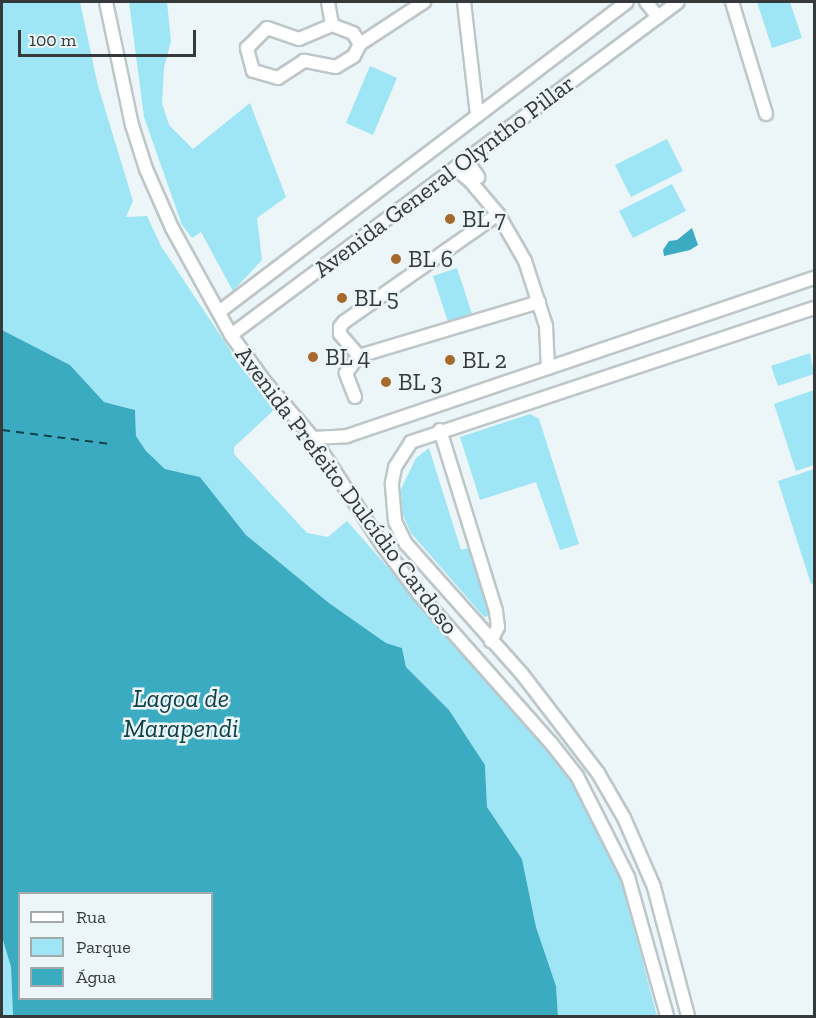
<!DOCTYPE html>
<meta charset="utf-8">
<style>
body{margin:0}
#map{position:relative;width:816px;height:1018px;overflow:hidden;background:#ecf5f7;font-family:"Zilla Slab",serif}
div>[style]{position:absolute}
.green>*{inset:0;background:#9ee5f5}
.water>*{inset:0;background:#3aabc1}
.ferry>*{height:1.5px;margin-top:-0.75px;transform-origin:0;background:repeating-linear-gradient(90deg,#0f414a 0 8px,transparent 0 14px)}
.roads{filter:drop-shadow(2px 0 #bdc6c8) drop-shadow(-2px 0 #bdc6c8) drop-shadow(0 2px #bdc6c8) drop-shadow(0 -2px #bdc6c8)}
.minor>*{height:12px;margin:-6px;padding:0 6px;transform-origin:6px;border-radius:6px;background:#fff}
.dots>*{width:16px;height:16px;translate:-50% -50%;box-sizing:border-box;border:3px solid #ecf5f7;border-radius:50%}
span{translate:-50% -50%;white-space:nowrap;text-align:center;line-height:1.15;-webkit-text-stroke:5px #ecf5f7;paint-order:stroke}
.street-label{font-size:24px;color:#36393a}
.poi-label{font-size:24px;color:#36393a}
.left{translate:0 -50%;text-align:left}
.water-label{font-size:26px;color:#0f414a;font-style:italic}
.frame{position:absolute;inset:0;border:3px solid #36393a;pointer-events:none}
.legend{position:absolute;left:18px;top:892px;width:195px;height:108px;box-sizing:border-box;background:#ecf5f7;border:2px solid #a3aaab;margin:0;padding:8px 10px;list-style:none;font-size:18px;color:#36393a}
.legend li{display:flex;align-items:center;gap:12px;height:30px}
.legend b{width:30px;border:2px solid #a3aaab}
.scale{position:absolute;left:18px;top:30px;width:178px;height:27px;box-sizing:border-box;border:3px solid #36393a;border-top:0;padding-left:8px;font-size:18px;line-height:21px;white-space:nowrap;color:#36393a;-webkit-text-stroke:4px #ecf5f7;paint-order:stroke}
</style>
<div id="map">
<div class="green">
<div style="clip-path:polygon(2px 2px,80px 2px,98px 86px,133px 201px,126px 217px,147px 216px,161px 246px,242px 368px,274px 410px,234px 447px,234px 454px,307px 533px,328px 537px,347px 521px,567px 771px,621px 879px,657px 1016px,558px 1016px,556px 986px,536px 927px,522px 859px,487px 807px,485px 765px,449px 710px,406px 667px,402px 648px,386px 643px,329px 603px,246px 535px,200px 477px,165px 469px,146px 451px,136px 436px,135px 410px,104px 402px,70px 365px,2px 330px)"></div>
<div style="clip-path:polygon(129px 2px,167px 2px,171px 41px,164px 68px,162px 103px,169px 125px,193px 149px,250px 103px,286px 197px,257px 218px,262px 260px,233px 291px,201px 232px,192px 238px,182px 225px,144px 117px)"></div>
<div style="clip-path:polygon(757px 2px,790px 2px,802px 38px,772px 48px)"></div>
<div style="clip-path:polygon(370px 66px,397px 78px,373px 135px,346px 123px)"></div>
<div style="clip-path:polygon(667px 139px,683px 171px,631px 197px,615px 165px)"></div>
<div style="clip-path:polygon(672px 184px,686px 211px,633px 238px,619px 211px)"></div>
<div style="clip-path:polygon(457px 268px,472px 314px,448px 322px,433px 276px)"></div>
<div style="clip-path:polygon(810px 353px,814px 374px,778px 386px,771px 366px)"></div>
<div style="clip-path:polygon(814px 390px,814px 465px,796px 471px,774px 404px)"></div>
<div style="clip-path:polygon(530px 414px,539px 419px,579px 544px,560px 550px,536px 482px,480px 500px,460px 437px)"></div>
<div style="clip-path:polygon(429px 448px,461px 550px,471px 547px,493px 615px,484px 617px,411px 533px,402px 513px,401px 489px,416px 458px)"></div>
<div style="clip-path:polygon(814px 469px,814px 583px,811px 584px,778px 481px)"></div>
<div style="clip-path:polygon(2px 937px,11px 967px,13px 1016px,2px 1016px)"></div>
</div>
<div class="water">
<div style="clip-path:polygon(692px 228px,698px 245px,690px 250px,664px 256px,663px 250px,669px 241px,677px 240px)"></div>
<div style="clip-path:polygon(evenodd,2px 330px,70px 365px,104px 402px,135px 410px,136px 436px,146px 451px,165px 469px,200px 477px,246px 535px,329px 603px,386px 643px,402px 648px,406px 667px,449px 710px,485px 765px,487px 807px,522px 859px,536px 927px,556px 986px,558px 1016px,13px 1016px,11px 967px,2px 937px,2px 330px,20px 894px,212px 894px,212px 998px,20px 998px,20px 894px)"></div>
</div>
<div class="ferry">
<div style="left:2px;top:430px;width:109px;rotate:7.4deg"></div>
</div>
<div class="roads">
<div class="minor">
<div style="left:106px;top:2px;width:126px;rotate:78.1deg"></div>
<div style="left:132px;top:125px;width:46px;rotate:72.3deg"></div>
<div style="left:146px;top:169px;width:64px;rotate:66.2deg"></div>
<div style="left:172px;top:228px;width:122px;rotate:61.1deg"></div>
<div style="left:231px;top:335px;width:58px;rotate:54.1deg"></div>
<div style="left:265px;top:382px;width:74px;rotate:49.4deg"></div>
<div style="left:313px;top:438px;width:129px;rotate:57.1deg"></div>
<div style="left:383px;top:546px;width:60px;rotate:53.1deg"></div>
<div style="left:419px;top:594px;width:199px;rotate:48.5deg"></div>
<div style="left:551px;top:743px;width:42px;rotate:51.8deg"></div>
<div style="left:577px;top:776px;width:113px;rotate:63.2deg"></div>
<div style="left:628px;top:877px;width:144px;rotate:74.3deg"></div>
<div style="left:328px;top:2px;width:23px;rotate:80deg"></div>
<div style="left:464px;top:2px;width:114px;rotate:83.4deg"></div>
<div style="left:646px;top:2px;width:19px;rotate:51deg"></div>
<div style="left:732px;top:2px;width:117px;rotate:73.1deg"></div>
<div style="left:360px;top:44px;width:13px;rotate:117deg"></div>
<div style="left:354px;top:56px;width:21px;rotate:149deg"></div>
<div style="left:336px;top:67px;width:33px;rotate:-169deg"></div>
<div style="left:304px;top:61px;width:31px;rotate:147deg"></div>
<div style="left:278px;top:78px;width:26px;rotate:-164deg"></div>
<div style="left:253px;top:71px;width:24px;rotate:-105deg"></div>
<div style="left:247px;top:48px;width:28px;rotate:-45deg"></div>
<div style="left:267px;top:28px;width:34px;rotate:19deg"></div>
<div style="left:299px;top:39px;width:36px;rotate:-23deg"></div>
<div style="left:332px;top:25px;width:22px;rotate:21deg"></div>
<div style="left:353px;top:33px;width:13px;rotate:58deg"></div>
<div style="left:360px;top:44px;width:77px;rotate:-33.3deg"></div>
<div style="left:466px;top:159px;width:22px;rotate:56deg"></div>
<div style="left:455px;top:168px;width:21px;rotate:41deg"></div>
<div style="left:471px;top:182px;width:42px;rotate:49.8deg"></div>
<div style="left:498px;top:214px;width:54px;rotate:60.1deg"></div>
<div style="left:525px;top:261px;width:68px;rotate:72.1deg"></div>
<div style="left:546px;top:326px;width:42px;rotate:87.3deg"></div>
<div style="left:219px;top:312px;width:512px;rotate:-37.23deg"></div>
<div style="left:231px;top:335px;width:557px;rotate:-36.68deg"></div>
<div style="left:359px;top:356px;width:29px;rotate:-131deg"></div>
<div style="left:340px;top:334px;width:7px;rotate:-90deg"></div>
<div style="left:340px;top:327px;width:6px;rotate:-51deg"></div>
<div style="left:344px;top:322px;width:188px;rotate:-35deg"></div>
<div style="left:355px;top:397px;width:26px;rotate:-111deg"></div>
<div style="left:346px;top:373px;width:21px;rotate:-53deg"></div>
<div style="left:359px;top:356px;width:188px;rotate:-16.7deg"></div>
<div style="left:440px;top:430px;width:189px;rotate:72.8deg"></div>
<div style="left:496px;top:611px;width:16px;rotate:83deg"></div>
<div style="left:498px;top:627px;width:16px;rotate:117deg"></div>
<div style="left:313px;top:438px;width:34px;rotate:-3deg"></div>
<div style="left:347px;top:436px;width:493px;rotate:-18.7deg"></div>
<div style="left:688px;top:1016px;width:133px;rotate:-104.8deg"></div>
<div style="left:654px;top:887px;width:75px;rotate:-113.5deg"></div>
<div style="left:624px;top:818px;width:52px;rotate:-120deg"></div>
<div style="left:598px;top:773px;width:125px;rotate:-127.5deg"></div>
<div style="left:522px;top:674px;width:174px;rotate:-131.7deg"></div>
<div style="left:406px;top:544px;width:25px;rotate:-116deg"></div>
<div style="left:395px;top:521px;width:38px;rotate:-95deg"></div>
<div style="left:392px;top:483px;width:16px;rotate:-79deg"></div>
<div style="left:395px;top:467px;width:30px;rotate:-57deg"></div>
<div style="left:411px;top:442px;width:425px;rotate:-18.4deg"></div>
</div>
</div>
<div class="dots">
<div style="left:450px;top:219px;background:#a66a2c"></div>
<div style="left:396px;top:259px;background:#a66a2c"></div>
<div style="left:342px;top:298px;background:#a66a2c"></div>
<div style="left:313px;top:357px;background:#a66a2c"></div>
<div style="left:450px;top:360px;background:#a66a2c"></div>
<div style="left:386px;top:382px;background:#a66a2c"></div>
</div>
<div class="street-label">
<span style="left:444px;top:176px;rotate:-37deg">Avenida General Olyntho Pillar</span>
<span style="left:347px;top:490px;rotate:53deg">Avenida Prefeito Dulcídio Cardoso</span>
</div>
<div class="poi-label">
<span class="left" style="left:462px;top:219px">BL 7</span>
<span class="left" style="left:408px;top:259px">BL 6</span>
<span class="left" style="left:354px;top:298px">BL 5</span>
<span class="left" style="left:325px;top:357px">BL 4</span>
<span class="left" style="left:462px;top:360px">BL 2</span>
<span class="left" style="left:398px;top:382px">BL 3</span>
</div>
<div class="water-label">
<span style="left:181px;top:714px">Lagoa de<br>Marapendi</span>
</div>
<div class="frame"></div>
<ul class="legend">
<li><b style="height:8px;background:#fff"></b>Rua</li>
<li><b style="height:16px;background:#9ee5f5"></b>Parque</li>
<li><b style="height:16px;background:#3aabc1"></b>Água</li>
</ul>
<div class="scale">100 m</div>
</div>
